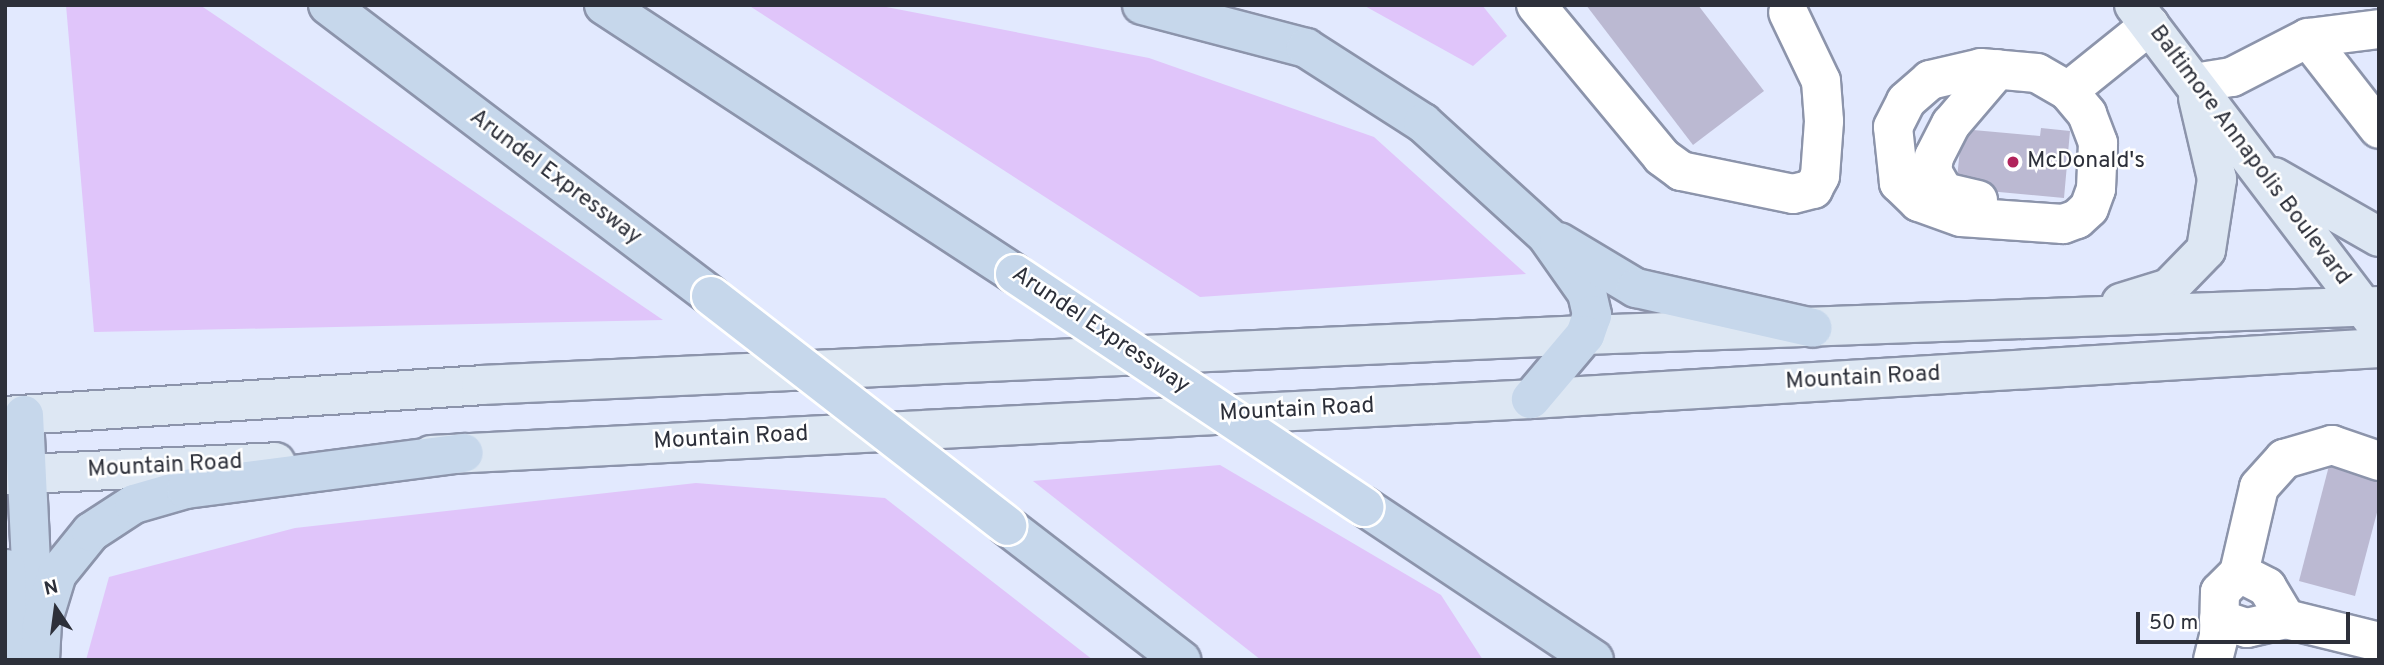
<!DOCTYPE html>
<style>
body{margin:0}
#map{position:relative;width:2384px;height:665px;overflow:hidden;background:#e2e9fe;font-family:Overpass,sans-serif}
div>[style]{position:absolute}
.green>*{inset:0;background:#e0c5fa}
.building>*{inset:0;background:#bbb9d2}
.roads{filter:drop-shadow(2px 0 #8c94ab) drop-shadow(-2px 0 #8c94ab) drop-shadow(0 2px #8c94ab) drop-shadow(0 -2px #8c94ab)}
.minor>*{height:38px;margin:-19px;padding:0 19px;transform-origin:19px;border-radius:19px;background:#fff}
.major>*{height:38px;margin:-19px;padding:0 19px;transform-origin:19px;border-radius:19px;background:#dde7f3}
.highway>*{height:38px;margin:-19px;padding:0 19px;transform-origin:19px;border-radius:19px;background:#c6d7eb}
.bridges{filter:drop-shadow(2px 0 #fff) drop-shadow(-2px 0 #fff) drop-shadow(0 2px #fff) drop-shadow(0 -2px #fff)}
.highway-bridge>*{height:38px;margin:-19px;padding:0 19px;transform-origin:19px;border-radius:19px;background:#c6d7eb}
.dots>*{width:19px;height:19px;translate:-50% -50%;box-sizing:border-box;border:4px solid #fff;border-radius:50%}
span{translate:-50% -50%;white-space:nowrap;text-align:center;line-height:1.15;-webkit-text-stroke:5px #fff;paint-order:stroke}
.street-label{font-size:23px;color:#2d303a}
.poi-label{font-size:23px;color:#2d303a}
.left{translate:0 -50%;text-align:left}
.frame{position:absolute;inset:0;border:7px solid #2d303a;pointer-events:none}
.north{position:absolute;left:21px;top:574px;width:70px;height:70px;-webkit-text-stroke:5px #fff;paint-order:stroke;rotate:347deg;font-size:19px;font-weight:700;line-height:28px;text-align:center;color:#2d303a}
.north::after{content:'';display:block;margin:auto;width:24px;height:32px;background:#2d303a;clip-path:polygon(50% 0,100% 100%,50% 72%,0 100%)}
.scale{position:absolute;left:2136px;top:612px;width:214px;height:32px;box-sizing:border-box;border:4px solid #2d303a;border-top:0;padding-left:9px;font-size:21px;line-height:24px;white-space:nowrap;color:#2d303a;-webkit-text-stroke:5px #fff;paint-order:stroke}
</style>
<div id="map">
<div class="green">
<div style="clip-path:polygon(66px 5px,200px 5px,663px 320px,94px 332px)"></div>
<div style="clip-path:polygon(748px 5px,876px 5px,1149px 58px,1374px 137px,1526px 274px,1200px 297px)"></div>
<div style="clip-path:polygon(1363px 5px,1482px 5px,1507px 36px,1473px 66px)"></div>
<div style="clip-path:polygon(1220px 465px,1441px 595px,1483px 660px,1261px 660px,1033px 481px)"></div>
<div style="clip-path:polygon(696px 483px,885px 498px,1093px 660px,86px 660px,109px 577px,295px 528px)"></div>
</div>
<div class="building">
<div style="clip-path:polygon(1586px 5px,1698px 5px,1764px 91px,1693px 145px)"></div>
<div style="clip-path:polygon(2041px 128px,2070px 131px,2064px 198px,1956px 188px,1962px 129px,2040px 136px)"></div>
<div style="clip-path:polygon(2331px 458px,2379px 470px,2379px 505px,2355px 596px,2299px 581px)"></div>
</div>
<div class="roads">
<div class="minor">
<div style="left:1536px;top:5px;width:197px;rotate:50.3deg"></div>
<div style="left:1662px;top:157px;width:24px;rotate:36deg"></div>
<div style="left:1681px;top:171px;width:114px;rotate:11.6deg"></div>
<div style="left:1793px;top:194px;width:21px;rotate:-14deg"></div>
<div style="left:1813px;top:189px;width:15px;rotate:-62deg"></div>
<div style="left:1820px;top:176px;width:55px;rotate:-85.8deg"></div>
<div style="left:1824px;top:121px;width:40px;rotate:-94.3deg"></div>
<div style="left:1821px;top:81px;width:76px;rotate:-115.6deg"></div>
<div style="left:2308px;top:38px;width:115px;rotate:52deg"></div>
<div style="left:1981px;top:68px;width:56px;rotate:5.1deg"></div>
<div style="left:2037px;top:73px;width:36px;rotate:30deg"></div>
<div style="left:2068px;top:91px;width:30px;rotate:50deg"></div>
<div style="left:2087px;top:114px;width:31px;rotate:69deg"></div>
<div style="left:2098px;top:143px;width:46px;rotate:92.5deg"></div>
<div style="left:2096px;top:189px;width:20px;rotate:110deg"></div>
<div style="left:2089px;top:208px;width:16px;rotate:137deg"></div>
<div style="left:2077px;top:219px;width:15px;rotate:160deg"></div>
<div style="left:2063px;top:224px;width:102px;rotate:-176.1deg"></div>
<div style="left:1961px;top:217px;width:45px;rotate:-160.3deg"></div>
<div style="left:1919px;top:202px;width:28px;rotate:-136deg"></div>
<div style="left:1899px;top:183px;width:56px;rotate:-96.1deg"></div>
<div style="left:1893px;top:127px;width:29px;rotate:-63deg"></div>
<div style="left:1906px;top:101px;width:32px;rotate:-41deg"></div>
<div style="left:1930px;top:80px;width:52px;rotate:-13.2deg"></div>
<div style="left:2194px;top:83px;width:38px;rotate:-9deg"></div>
<div style="left:2232px;top:77px;width:85px;rotate:-27.2deg"></div>
<div style="left:2308px;top:38px;width:72px;rotate:-7.2deg"></div>
<div style="left:2068px;top:91px;width:105px;rotate:-38.8deg"></div>
<div style="left:1978px;top:200px;width:35px;rotate:-167deg"></div>
<div style="left:1944px;top:192px;width:24px;rotate:-120deg"></div>
<div style="left:1932px;top:171px;width:14px;rotate:-82deg"></div>
<div style="left:1934px;top:157px;width:37px;rotate:-63deg"></div>
<div style="left:1951px;top:124px;width:72px;rotate:-49.5deg"></div>
<div style="left:2219px;top:619px;width:29px;rotate:18deg"></div>
<div style="left:2247px;top:628px;width:40px;rotate:-13deg"></div>
<div style="left:2286px;top:619px;width:37px;rotate:-121deg"></div>
<div style="left:2267px;top:587px;width:31px;rotate:-153deg"></div>
<div style="left:2286px;top:619px;width:96px;rotate:13.9deg"></div>
<div style="left:2213px;top:660px;width:25px;rotate:-76deg"></div>
<div style="left:2219px;top:636px;width:44px;rotate:-88.7deg"></div>
<div style="left:2220px;top:592px;width:27px;rotate:-45deg"></div>
<div style="left:2239px;top:573px;width:88px;rotate:-76.9deg"></div>
<div style="left:2259px;top:487px;width:38px;rotate:-48deg"></div>
<div style="left:2284px;top:459px;width:50px;rotate:-16.3deg"></div>
<div style="left:2332px;top:445px;width:50px;rotate:18.8deg"></div>
</div>
<div class="major">
<div style="left:2134px;top:5px;width:397px;rotate:52.8deg"></div>
<div style="left:2274px;top:177px;width:121px;rotate:29.7deg"></div>
<div style="left:2121px;top:303px;width:50px;rotate:-17.4deg"></div>
<div style="left:2169px;top:288px;width:53px;rotate:-45.8deg"></div>
<div style="left:2206px;top:250px;width:72px;rotate:-81.2deg"></div>
<div style="left:2217px;top:179px;width:83px;rotate:-103.2deg"></div>
<div style="left:5px;top:416px;width:477px;rotate:-3.7deg"></div>
<div style="left:481px;top:385px;width:1105px;rotate:-2.59deg"></div>
<div style="left:1585px;top:335px;width:795px;rotate:-2.09deg"></div>
<div style="left:431px;top:455px;width:1101px;rotate:-2.91deg"></div>
<div style="left:1531px;top:399px;width:850px;rotate:-3.44deg"></div>
<div style="left:5px;top:475px;width:271px;rotate:-2.7deg"></div>
</div>
<div class="highway">
<div style="left:328px;top:5px;width:481px;rotate:37.2deg"></div>
<div style="left:604px;top:5px;width:491px;rotate:33.2deg"></div>
<div style="left:1142px;top:5px;width:170px;rotate:14.7deg"></div>
<div style="left:1306px;top:48px;width:139px;rotate:32.7deg"></div>
<div style="left:1423px;top:123px;width:168px;rotate:42.3deg"></div>
<div style="left:1547px;top:236px;width:70px;rotate:54.9deg"></div>
<div style="left:1587px;top:293px;width:23px;rotate:77deg"></div>
<div style="left:1592px;top:315px;width:21px;rotate:109deg"></div>
<div style="left:1585px;top:335px;width:84px;rotate:130.2deg"></div>
<div style="left:1559px;top:242px;width:90px;rotate:30.9deg"></div>
<div style="left:1636px;top:288px;width:181px;rotate:12.7deg"></div>
<div style="left:24px;top:415px;width:211px;rotate:87.3deg"></div>
<div style="left:1365px;top:507px;width:275px;rotate:33.7deg"></div>
<div style="left:1007px;top:526px;width:220px;rotate:37.6deg"></div>
<div style="left:6px;top:569px;width:91px;rotate:89.4deg"></div>
<div style="left:40px;top:660px;width:37px;rotate:-87deg"></div>
<div style="left:42px;top:623px;width:51px;rotate:-73deg"></div>
<div style="left:57px;top:574px;width:54px;rotate:-51deg"></div>
<div style="left:91px;top:532px;width:51px;rotate:-33.1deg"></div>
<div style="left:134px;top:504px;width:54px;rotate:-16.1deg"></div>
<div style="left:186px;top:489px;width:280px;rotate:-7.4deg"></div>
</div>
</div>
<div class="bridges">
<div class="highway-bridge">
<div style="left:1015px;top:274px;width:420px;rotate:33.7deg"></div>
<div style="left:711px;top:296px;width:375px;rotate:37.8deg"></div>
</div>
</div>
<div class="dots">
<div style="left:2013px;top:162px;background:#b1235b"></div>
</div>
<div class="street-label">
<span style="left:2249px;top:156px;rotate:53deg">Baltimore Annapolis Boulevard</span>
<span style="left:555px;top:178px;rotate:37deg">Arundel Expressway</span>
<span style="left:1100px;top:331px;rotate:34deg">Arundel Expressway</span>
<span style="left:1863px;top:379px;rotate:-3deg">Mountain Road</span>
<span style="left:1297px;top:411px;rotate:-3deg">Mountain Road</span>
<span style="left:731px;top:439px;rotate:-3deg">Mountain Road</span>
<span style="left:165px;top:467px;rotate:-3deg">Mountain Road</span>
</div>
<div class="poi-label">
<span class="left" style="left:2027px;top:162px">McDonald's</span>
</div>
<div class="frame"></div>
<div class="north">N</div>
<div class="scale">50 m</div>
</div>
